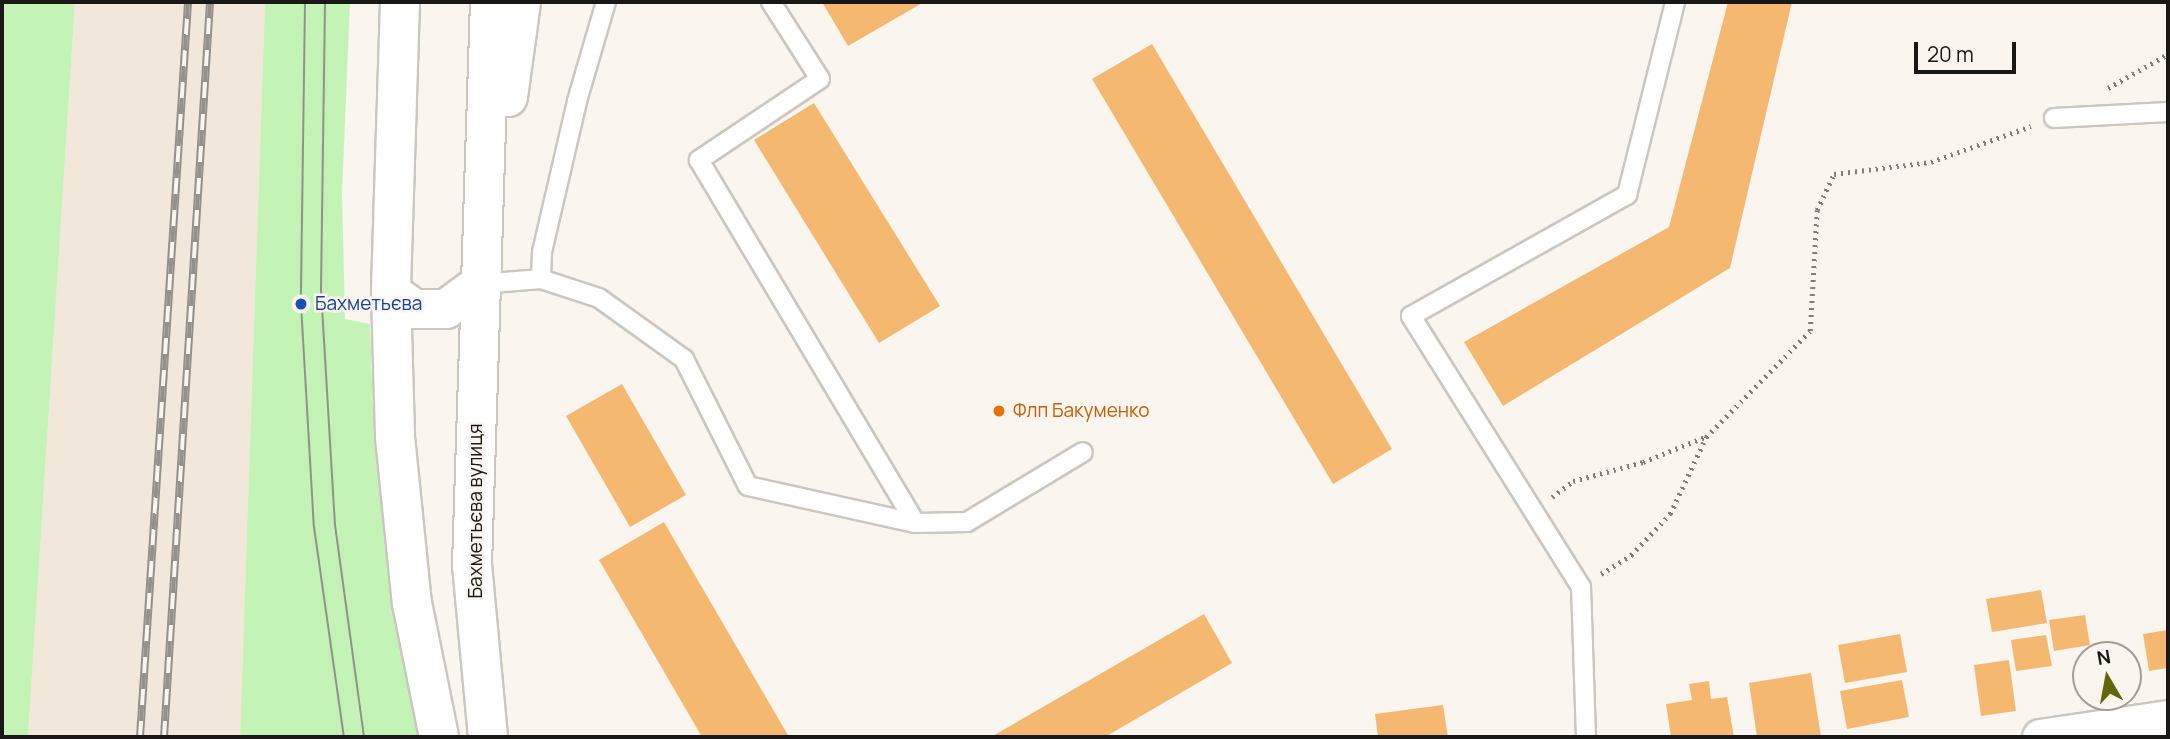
<!DOCTYPE html>
<meta charset="utf-8">
<style>
body{margin:0}
#map{position:relative;width:2170px;height:739px;overflow:hidden;background:#faf5ef;font-family:Manrope,sans-serif}
div>[style]{position:absolute}
.built>*{inset:0;background:#f2e7db}
.green>*{inset:0;background:#c3f4b6}
.building>*{inset:0;background:#f5b870}
.path>*{height:4.5px;margin-top:-2.25px;transform-origin:0;background:repeating-linear-gradient(90deg,#817d7a 0 2px,transparent 0 7px)}
.roads{filter:drop-shadow(2px 0 #ccc6c1) drop-shadow(-2px 0 #ccc6c1) drop-shadow(0 2px #ccc6c1) drop-shadow(0 -2px #ccc6c1)}
.lane>*{height:18px;margin:-9px;padding:0 9px;transform-origin:9px;border-radius:9px;background:#fff}
.street>*{height:35px;margin:-17.5px;padding:0 17.5px;transform-origin:17.5px;border-radius:17.5px;background:#fff}
.secondary>*{height:38px;margin:-19px;padding:0 19px;transform-origin:19px;border-radius:19px;background:#fff}
.tram>*{height:2px;margin:-1px;padding:0 1px;transform-origin:1px;border-radius:1px;background:#94918d}
.rail>*{height:8px;margin-top:-4px;transform-origin:0;background:repeating-linear-gradient(90deg,#faf5ef 0 16px,#94918d 0 32px);box-sizing:border-box;border-block:2px solid #94918d}
.dots>*{width:19px;height:19px;translate:-50% -50%;box-sizing:border-box;border:4px solid #faf5ef;border-radius:50%}
span{translate:-50% -50%;white-space:nowrap;text-align:center;line-height:1.15;-webkit-text-stroke:5px #faf5ef;paint-order:stroke}
.transit-label{font-size:19px;color:#164399}
.left{translate:0 -50%;text-align:left}
.food-label{font-size:19px;color:#c56008}
.street-label{font-size:19px;color:#1a1816}
.frame{position:absolute;inset:0;border:4px solid #1a1816;pointer-events:none}
.north{position:absolute;left:2072px;top:641px;width:70px;height:70px;box-sizing:border-box;background:#faf5ef;border:2px solid #a09d98;border-radius:50%;rotate:350deg;font-size:19px;font-weight:700;line-height:28px;text-align:center;color:#1a1816}
.north::after{content:'';display:block;margin:auto;width:24px;height:32px;background:#616705;clip-path:polygon(50% 0,100% 100%,50% 72%,0 100%)}
.scale{position:absolute;left:1914px;top:42px;width:102px;height:32px;box-sizing:border-box;border:4px solid #1a1816;border-top:0;padding-left:9px;font-size:21px;line-height:24px;white-space:nowrap;color:#1a1816;-webkit-text-stroke:5px #faf5ef;paint-order:stroke}
</style>
<div id="map">
<div class="built">
<div style="clip-path:polygon(75px 2px,265px 2px,240px 737px,28px 737px)"></div>
</div>
<div class="green">
<div style="clip-path:polygon(2px 2px,75px 2px,28px 737px,2px 737px)"></div>
<div style="clip-path:polygon(265px 2px,350px 2px,342px 193px,345px 319px,370px 324px,374px 439px,392px 606px,419px 737px,240px 737px)"></div>
</div>
<div class="building">
<div style="clip-path:polygon(822px 2px,924px 2px,848px 46px)"></div>
<div style="clip-path:polygon(1728px 2px,1792px 2px,1730px 268px,1503px 406px,1464px 342px,1669px 227px)"></div>
<div style="clip-path:polygon(1152px 44px,1392px 449px,1333px 484px,1092px 79px)"></div>
<div style="clip-path:polygon(814px 103px,940px 306px,879px 343px,754px 140px)"></div>
<div style="clip-path:polygon(622px 384px,686px 495px,630px 527px,566px 416px)"></div>
<div style="clip-path:polygon(664px 522px,789px 737px,702px 737px,599px 560px)"></div>
<div style="clip-path:polygon(2041px 590px,2047px 623px,1992px 632px,1986px 599px)"></div>
<div style="clip-path:polygon(1204px 614px,1232px 663px,1105px 737px,991px 737px)"></div>
<div style="clip-path:polygon(2085px 615px,2090px 645px,2054px 651px,2049px 620px)"></div>
<div style="clip-path:polygon(2168px 630px,2168px 668px,2149px 671px,2143px 634px)"></div>
<div style="clip-path:polygon(1900px 634px,1907px 672px,1845px 683px,1838px 645px)"></div>
<div style="clip-path:polygon(2046px 635px,2052px 666px,2016px 671px,2011px 640px)"></div>
<div style="clip-path:polygon(2009px 660px,2016px 711px,1981px 716px,1974px 665px)"></div>
<div style="clip-path:polygon(1811px 673px,1821px 737px,1757px 737px,1749px 683px)"></div>
<div style="clip-path:polygon(1902px 680px,1909px 717px,1847px 729px,1840px 691px)"></div>
<div style="clip-path:polygon(1709px 681px,1711px 699px,1727px 697px,1734px 737px,1671px 737px,1666px 704px,1692px 700px,1689px 684px)"></div>
<div style="clip-path:polygon(1443px 705px,1448px 737px,1378px 737px,1375px 714px)"></div>
</div>
<div class="path">
<div style="left:2108px;top:88px;width:69px;rotate:-29.5deg"></div>
<div style="left:1552px;top:497px;width:26px;rotate:-37deg"></div>
<div style="left:1573px;top:481px;width:73px;rotate:-15.2deg"></div>
<div style="left:1643px;top:462px;width:67px;rotate:-22deg"></div>
<div style="left:1601px;top:574px;width:36px;rotate:-32deg"></div>
<div style="left:1631px;top:555px;width:57px;rotate:-46.4deg"></div>
<div style="left:1670px;top:514px;width:85px;rotate:-64.9deg"></div>
<div style="left:1706px;top:437px;width:148px;rotate:-45.5deg"></div>
<div style="left:1810px;top:331px;width:121px;rotate:-86.7deg"></div>
<div style="left:1817px;top:210px;width:40px;rotate:-65deg"></div>
<div style="left:1834px;top:174px;width:98px;rotate:-7.1deg"></div>
<div style="left:1931px;top:162px;width:106px;rotate:-19.8deg"></div>
</div>
<div class="roads">
<div class="lane">
<div style="left:771px;top:2px;width:91px;rotate:57.5deg"></div>
<div style="left:820px;top:79px;width:146px;rotate:146.2deg"></div>
<div style="left:699px;top:160px;width:422px;rotate:59.2deg"></div>
<div style="left:2054px;top:118px;width:114px;rotate:-3deg"></div>
<div style="left:541px;top:279px;width:61px;rotate:18.1deg"></div>
<div style="left:599px;top:298px;width:105px;rotate:35.7deg"></div>
<div style="left:684px;top:359px;width:142px;rotate:63.3deg"></div>
<div style="left:748px;top:486px;width:171px;rotate:12.5deg"></div>
<div style="left:915px;top:523px;width:52px;rotate:-1.1deg"></div>
<div style="left:967px;top:522px;width:135px;rotate:-31.1deg"></div>
<div style="left:480px;top:284px;width:61px;rotate:-4.7deg"></div>
<div style="left:541px;top:279px;width:27px;rotate:-88deg"></div>
<div style="left:542px;top:252px;width:155px;rotate:-76.9deg"></div>
<div style="left:577px;top:101px;width:103px;rotate:-73.7deg"></div>
<div style="left:1586px;top:737px;width:150px;rotate:-91.9deg"></div>
<div style="left:1581px;top:587px;width:320px;rotate:-122.1deg"></div>
<div style="left:1411px;top:316px;width:248px;rotate:-29.3deg"></div>
<div style="left:1627px;top:195px;width:199px;rotate:-76deg"></div>
</div>
<div class="street">
<div style="left:2040px;top:737px;width:129px;rotate:-8.4deg"></div>
</div>
<div class="secondary">
<div style="left:400px;top:2px;width:290px;rotate:91.8deg"></div>
<div style="left:391px;top:292px;width:145px;rotate:88.4deg"></div>
<div style="left:395px;top:437px;width:167px;rotate:84.2deg"></div>
<div style="left:412px;top:603px;width:137px;rotate:78.6deg"></div>
<div style="left:508px;top:97px;width:96px;rotate:-82.2deg"></div>
<div style="left:391px;top:292px;width:29px;rotate:36deg"></div>
<div style="left:414px;top:309px;width:32px"></div>
<div style="left:446px;top:309px;width:42px;rotate:-36.3deg"></div>
<div style="left:480px;top:284px;width:17px;rotate:-83deg"></div>
<div style="left:488px;top:737px;width:173px;rotate:-95.3deg"></div>
<div style="left:472px;top:565px;width:563px;rotate:-88.17deg"></div>
</div>
</div>
<div class="tram">
<div style="left:305px;top:2px;width:302px;rotate:90.8deg"></div>
<div style="left:301px;top:304px;width:223px;rotate:86.7deg"></div>
<div style="left:314px;top:527px;width:212px;rotate:81.9deg"></div>
<div style="left:325px;top:2px;width:288px;rotate:90.8deg"></div>
<div style="left:321px;top:290px;width:235px;rotate:86.6deg"></div>
<div style="left:335px;top:525px;width:214px;rotate:82.2deg"></div>
</div>
<div class="rail">
<div style="left:140px;top:737px;width:737px;rotate:-86.26deg"></div>
<div style="left:164px;top:737px;width:736px;rotate:-86.42deg"></div>
</div>
<div class="dots">
<div style="left:301px;top:304px;background:#1a4fb4"></div>
<div style="left:999px;top:411px;background:#e8710a"></div>
</div>
<div class="transit-label">
<span class="left" style="left:315px;top:304px">Бахметьєва</span>
</div>
<div class="food-label">
<span class="left" style="left:1013px;top:411px">Флп Бакуменко</span>
</div>
<div class="street-label">
<span style="left:476px;top:511px;rotate:-90deg">Бахметьєва вулиця</span>
</div>
<div class="frame"></div>
<div class="north">N</div>
<div class="scale">20 m</div>
</div>
